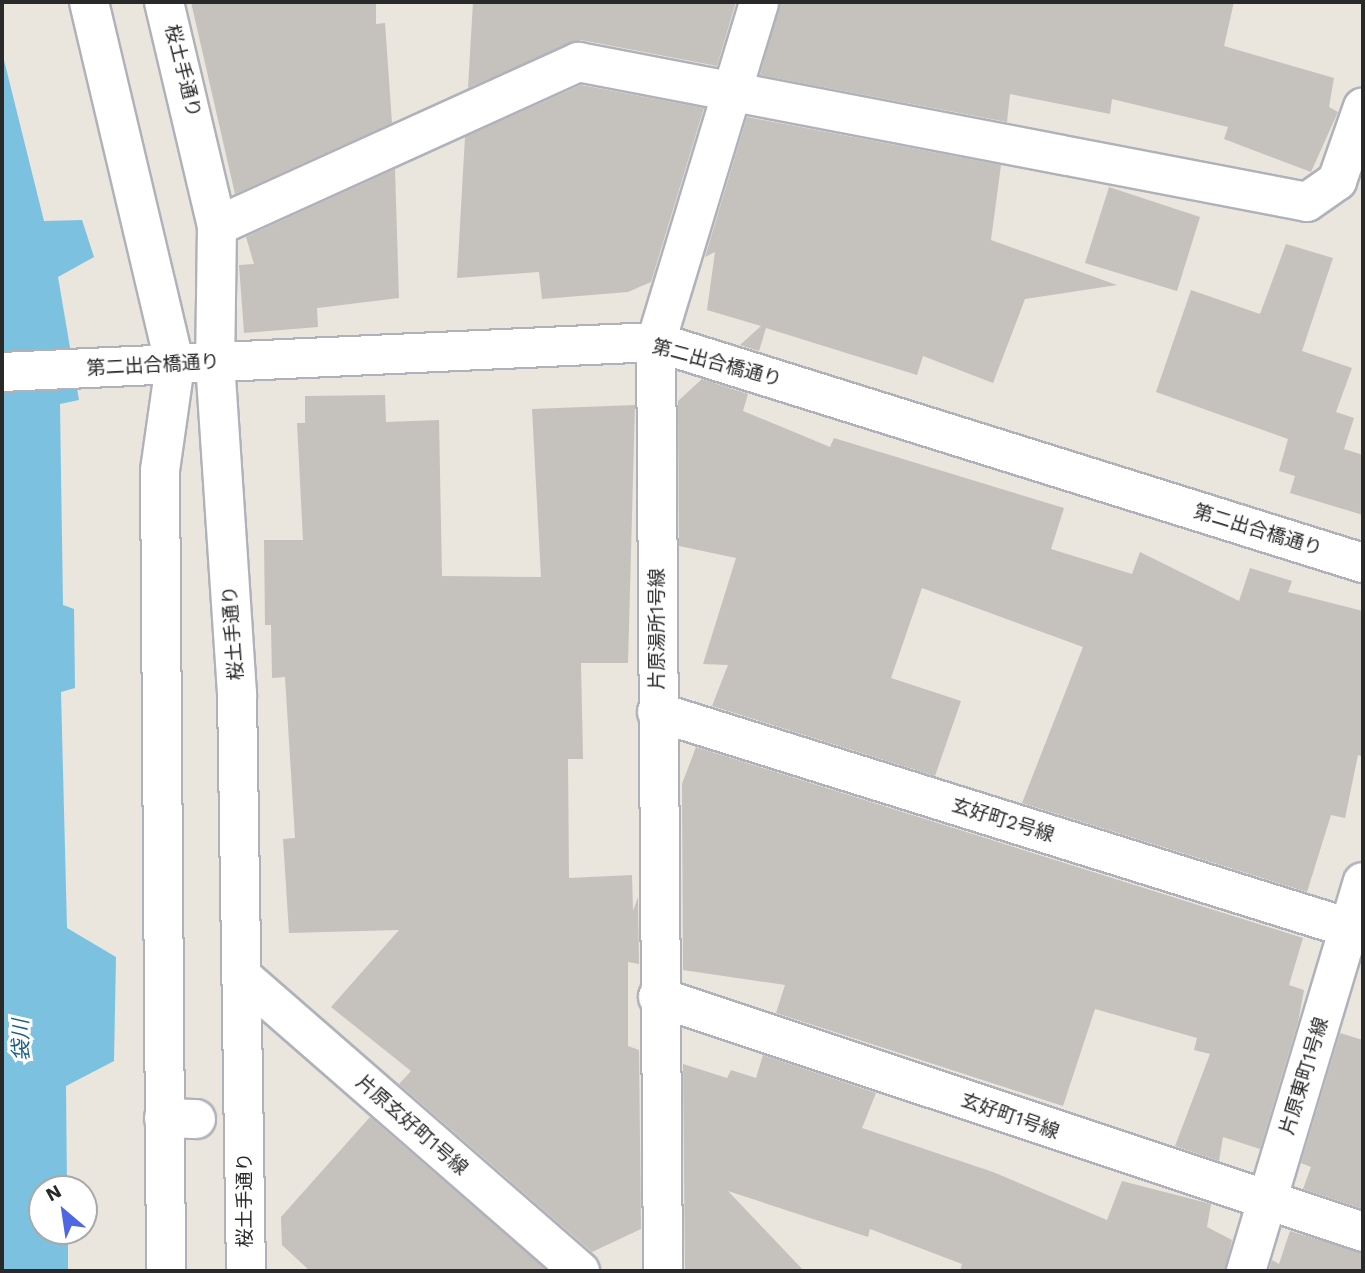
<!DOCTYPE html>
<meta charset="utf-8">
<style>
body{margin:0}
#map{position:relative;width:1365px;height:1273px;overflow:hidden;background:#eae5dd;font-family:"Work Sans","Noto Sans JP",sans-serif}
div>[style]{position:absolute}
.water>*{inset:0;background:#7cc2e0}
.building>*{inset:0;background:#c5c1bc}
.roads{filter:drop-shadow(2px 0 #b0b2bb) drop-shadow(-2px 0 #b0b2bb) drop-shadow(0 2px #b0b2bb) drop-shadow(0 -2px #b0b2bb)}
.pedestrian>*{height:38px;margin:-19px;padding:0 19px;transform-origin:19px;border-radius:19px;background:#fff}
.minor>*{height:38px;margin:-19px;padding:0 19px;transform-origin:19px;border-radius:19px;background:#fff}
span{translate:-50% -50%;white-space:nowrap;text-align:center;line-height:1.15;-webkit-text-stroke:6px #fff;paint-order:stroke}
.street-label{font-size:19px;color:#292929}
.water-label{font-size:21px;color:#1d6189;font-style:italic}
.frame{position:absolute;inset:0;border:4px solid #292929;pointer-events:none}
.north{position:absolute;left:28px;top:1175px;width:70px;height:70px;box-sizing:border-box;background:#fff;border:2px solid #a9a9a9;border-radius:50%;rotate:331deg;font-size:19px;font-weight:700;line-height:28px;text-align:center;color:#292929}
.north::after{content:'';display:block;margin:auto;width:24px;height:32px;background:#5067e4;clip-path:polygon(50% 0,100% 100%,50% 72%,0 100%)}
</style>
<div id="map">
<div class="water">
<div style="clip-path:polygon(2px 52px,44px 221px,82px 220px,94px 257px,58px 277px,79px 400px,60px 404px,63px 605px,74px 609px,75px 688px,61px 692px,67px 928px,116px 957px,114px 1061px,66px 1086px,67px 1189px,42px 1189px,42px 1231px,68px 1231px,68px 1271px,2px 1271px)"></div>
</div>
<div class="building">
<div style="clip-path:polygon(191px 2px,376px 2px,376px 24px,385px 23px,392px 123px,235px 194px)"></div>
<div style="clip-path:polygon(473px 2px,736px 2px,717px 66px,581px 40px,468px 88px)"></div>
<div style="clip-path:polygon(780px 2px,1234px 2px,1224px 46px,1334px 78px,1329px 107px,1338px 112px,1311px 172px,1224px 139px,1228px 127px,1112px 99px,1110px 114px,1010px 94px,1007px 122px,760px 75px)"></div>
<div style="clip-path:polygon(581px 85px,704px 108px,651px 282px,628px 292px,542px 299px,539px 272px,457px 278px,465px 137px)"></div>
<div style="clip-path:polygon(747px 117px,1001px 165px,991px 240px,1117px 285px,1025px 299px,993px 383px,923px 356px,917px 375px,766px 328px,759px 351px,740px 345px,761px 326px,707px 310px,715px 252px,705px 257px)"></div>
<div style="clip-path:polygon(395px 169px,399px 298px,317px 308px,318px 327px,244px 333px,239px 265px,254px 264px,246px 237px)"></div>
<div style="clip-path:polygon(1109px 187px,1200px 217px,1177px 291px,1085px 263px)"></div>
<div style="clip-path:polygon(1286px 244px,1333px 258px,1302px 351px,1352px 368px,1336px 412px,1354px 418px,1344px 449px,1363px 455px,1363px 515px,1290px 493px,1295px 476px,1279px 471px,1288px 439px,1156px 392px,1191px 290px,1260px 314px)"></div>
<div style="clip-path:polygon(702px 379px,748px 394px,743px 411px,830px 447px,834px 438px,1064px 508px,1051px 549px,1132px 574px,1140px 552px,1239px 601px,1250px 568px,1292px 581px,1288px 592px,1363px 611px,1363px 757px,1358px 755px,1345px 818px,1331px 815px,1307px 892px,1022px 803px,1083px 647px,922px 588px,891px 678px,961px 701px,935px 776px,712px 706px,728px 665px,703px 664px,736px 558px,679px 546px,678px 401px)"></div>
<div style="clip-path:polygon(385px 395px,386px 422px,439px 420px,442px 576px,541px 577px,532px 409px,635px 405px,628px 663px,581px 663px,583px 759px,568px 759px,569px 878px,632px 875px,633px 911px,638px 897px,639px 964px,628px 962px,628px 1046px,639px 1050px,641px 1229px,592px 1252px,399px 1084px,411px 1071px,331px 1007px,399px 930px,289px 933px,283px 839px,295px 838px,285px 677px,272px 678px,271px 625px,265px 625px,264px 540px,303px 540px,297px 423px,305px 423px,305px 396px)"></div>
<div style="clip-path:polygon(696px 747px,1303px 938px,1289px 985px,1304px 990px,1298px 1022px,1260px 1149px,1223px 1137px,1219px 1161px,1175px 1146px,1210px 1054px,1194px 1050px,1197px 1038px,1095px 1009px,1063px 1106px,776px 1013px,785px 985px,683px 970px,682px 784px)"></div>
<div style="clip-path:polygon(1340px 1033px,1363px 1040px,1363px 1209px,1303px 1189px,1311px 1167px,1301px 1163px)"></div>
<div style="clip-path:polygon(763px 1055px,876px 1093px,862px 1128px,993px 1172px,1107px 1220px,1122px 1181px,1211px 1204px,1207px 1227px,1232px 1240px,1225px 1271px,960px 1271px,962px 1264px,870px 1229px,868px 1237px,728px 1191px,804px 1271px,685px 1271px,683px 1064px,727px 1078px,731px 1070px,756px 1078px)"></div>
<div style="clip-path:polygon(370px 1117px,547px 1271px,310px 1271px,282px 1245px,281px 1217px)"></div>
<div style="clip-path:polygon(1290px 1231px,1363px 1253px,1363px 1271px,1269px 1271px,1272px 1260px,1279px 1264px)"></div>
</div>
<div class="roads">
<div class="pedestrian">
<div style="left:89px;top:2px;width:373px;rotate:76.7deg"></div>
<div style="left:175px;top:365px;width:106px;rotate:98.1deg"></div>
<div style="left:160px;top:470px;width:801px;rotate:89.57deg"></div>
<div style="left:164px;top:1118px;width:32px;rotate:2deg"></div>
</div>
<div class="minor">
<div style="left:164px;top:2px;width:230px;rotate:76.7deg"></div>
<div style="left:217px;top:226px;width:136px;rotate:90.8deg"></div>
<div style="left:215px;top:362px;width:333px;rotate:86.2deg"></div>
<div style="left:237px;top:694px;width:577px;rotate:89.11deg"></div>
<div style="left:217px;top:226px;width:397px;rotate:-24.4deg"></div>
<div style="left:578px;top:62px;width:742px;rotate:10.87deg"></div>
<div style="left:1307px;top:202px;width:37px;rotate:-35deg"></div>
<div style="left:1337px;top:181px;width:78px;rotate:-70.6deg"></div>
<div style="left:2px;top:372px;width:655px;rotate:-2.63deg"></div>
<div style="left:656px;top:342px;width:741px;rotate:17.36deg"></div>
<div style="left:657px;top:712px;width:725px;rotate:17.34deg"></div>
<div style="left:244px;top:978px;width:446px;rotate:41.1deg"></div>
<div style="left:658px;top:997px;width:743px;rotate:18.43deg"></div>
<div style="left:663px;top:1271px;width:929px;rotate:-90.43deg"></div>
<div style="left:656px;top:342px;width:355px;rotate:-73.1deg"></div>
<div style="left:1246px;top:1271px;width:406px;rotate:-73.3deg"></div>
</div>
</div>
<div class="street-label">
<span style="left:183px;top:71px;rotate:76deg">桜土手通り</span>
<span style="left:717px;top:363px;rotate:15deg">第二出合橋通り</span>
<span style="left:153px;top:365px;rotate:-3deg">第二出合橋通り</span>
<span style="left:1258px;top:530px;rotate:17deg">第二出合橋通り</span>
<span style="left:657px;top:629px;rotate:-90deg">片原湯所1号線</span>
<span style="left:233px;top:633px;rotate:-94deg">桜土手通り</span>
<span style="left:1003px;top:820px;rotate:17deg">玄好町2号線</span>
<span style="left:1304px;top:1076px;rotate:-73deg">片原東町1号線</span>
<span style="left:1010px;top:1116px;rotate:19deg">玄好町1号線</span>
<span style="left:412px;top:1125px;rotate:41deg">片原玄好町1号線</span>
<span style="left:245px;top:1200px;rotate:-90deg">桜土手通り</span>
</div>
<div class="water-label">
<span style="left:21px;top:1040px;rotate:-91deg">袋川</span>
</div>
<div class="frame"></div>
<div class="north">N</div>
</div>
